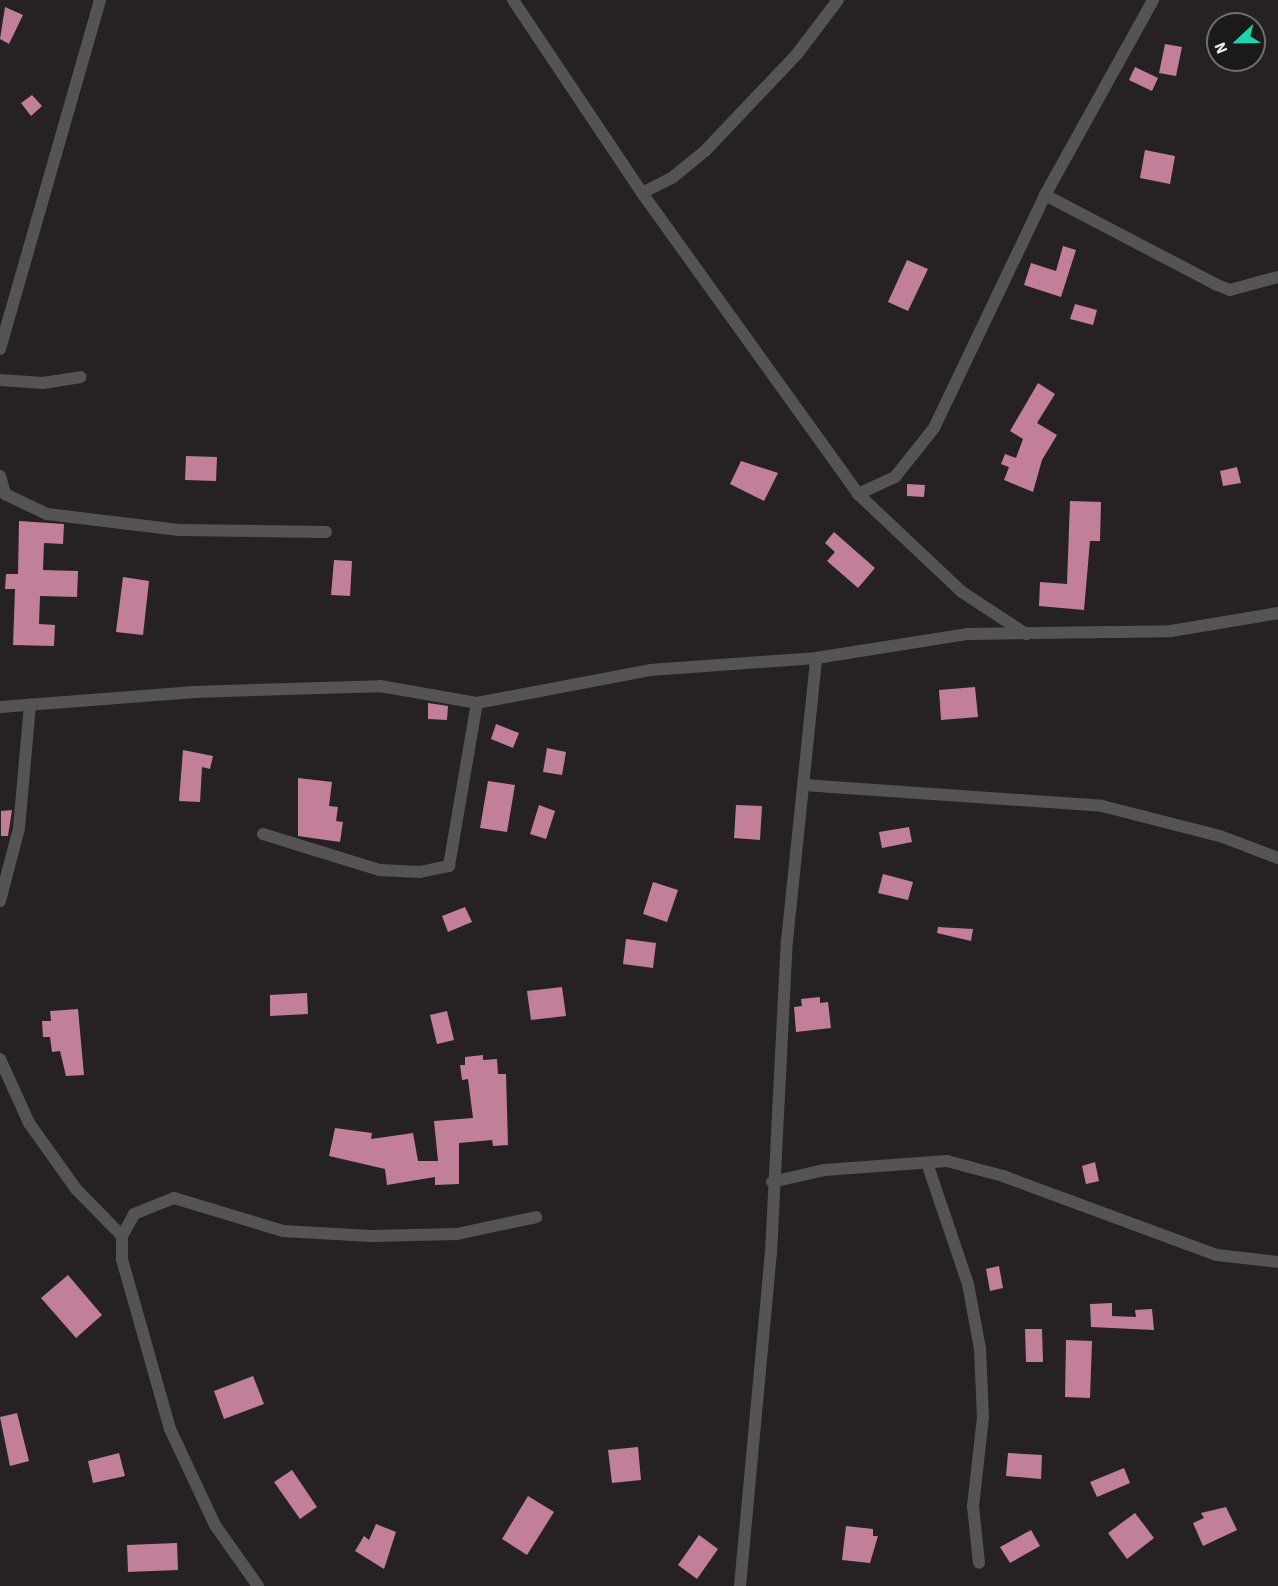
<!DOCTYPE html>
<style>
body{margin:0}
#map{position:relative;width:1278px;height:1586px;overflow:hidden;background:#262223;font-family:"Source Sans 3",sans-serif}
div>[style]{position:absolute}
.building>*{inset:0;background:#c17f99}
.street>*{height:12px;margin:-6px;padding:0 6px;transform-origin:6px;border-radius:6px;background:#555353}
span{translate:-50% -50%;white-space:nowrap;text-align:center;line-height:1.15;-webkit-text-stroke:6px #1c191a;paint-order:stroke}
.north{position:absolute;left:1206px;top:12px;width:60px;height:60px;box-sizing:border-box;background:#1c191a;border:2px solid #726f70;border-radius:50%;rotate:248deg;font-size:16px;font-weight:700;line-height:24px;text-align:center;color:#f2eff0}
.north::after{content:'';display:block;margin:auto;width:21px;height:27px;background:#1cd5b1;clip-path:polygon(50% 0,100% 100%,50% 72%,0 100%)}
</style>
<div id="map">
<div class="building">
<div style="clip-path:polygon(5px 7px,23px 15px,9px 44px,0 39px)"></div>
<div style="clip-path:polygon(1165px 44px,1182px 47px,1176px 76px,1159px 73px)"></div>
<div style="clip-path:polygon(1135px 67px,1158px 78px,1152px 91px,1129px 80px)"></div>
<div style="clip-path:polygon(32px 95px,42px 106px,31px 116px,21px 103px)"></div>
<div style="clip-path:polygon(1145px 150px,1175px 156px,1170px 184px,1140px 178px)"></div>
<div style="clip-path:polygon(1063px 246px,1076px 250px,1061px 297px,1024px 285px,1031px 263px,1056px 271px)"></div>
<div style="clip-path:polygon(907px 260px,928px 269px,908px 311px,888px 302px)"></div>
<div style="clip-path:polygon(1075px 304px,1097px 310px,1093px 325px,1070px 319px)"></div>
<div style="clip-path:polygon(1038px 383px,1055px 394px,1037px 423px,1057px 435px,1042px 460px,1033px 492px,1004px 480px,1009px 467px,1001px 464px,1005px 454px,1016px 458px,1023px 439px,1010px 431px)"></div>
<div style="clip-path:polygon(186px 456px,217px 457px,216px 481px,185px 480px)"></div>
<div style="clip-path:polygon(741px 461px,778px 473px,764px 501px,730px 484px)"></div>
<div style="clip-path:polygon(1237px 467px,1241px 483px,1223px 486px,1220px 471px)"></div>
<div style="clip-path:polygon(907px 484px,925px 485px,924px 497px,907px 496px)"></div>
<div style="clip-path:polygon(1070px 501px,1101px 502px,1100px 541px,1090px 541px,1084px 610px,1039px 606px,1040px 582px,1067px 584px)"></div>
<div style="clip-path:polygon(19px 521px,64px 524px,63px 544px,44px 543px,43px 570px,78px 571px,77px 597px,40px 596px,39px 624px,55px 625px,54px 646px,13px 645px,15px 589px,5px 589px,6px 574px,18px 574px)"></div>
<div style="clip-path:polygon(834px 532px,875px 568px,858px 588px,827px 561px,835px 552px,825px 543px)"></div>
<div style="clip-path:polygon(334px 560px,352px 561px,350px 596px,331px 595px)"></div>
<div style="clip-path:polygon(123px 577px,149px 581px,143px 635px,116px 632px)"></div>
<div style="clip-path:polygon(975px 687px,978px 717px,941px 720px,939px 690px)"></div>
<div style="clip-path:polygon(428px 703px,448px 706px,447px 720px,428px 719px)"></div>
<div style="clip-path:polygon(496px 724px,519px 733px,513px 748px,491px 739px)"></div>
<div style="clip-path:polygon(547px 748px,566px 752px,562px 775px,543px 772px)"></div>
<div style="clip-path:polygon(183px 750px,213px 756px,210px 769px,202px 767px,200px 802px,179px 801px)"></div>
<div style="clip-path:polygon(298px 778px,332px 782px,329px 806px,338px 807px,336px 821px,343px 822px,340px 842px,298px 836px)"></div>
<div style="clip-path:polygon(488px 781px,515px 785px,507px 832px,480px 828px)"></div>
<div style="clip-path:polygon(539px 805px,555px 811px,546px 839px,530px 834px)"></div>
<div style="clip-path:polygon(736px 805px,762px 806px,760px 840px,734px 838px)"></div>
<div style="clip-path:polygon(12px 810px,8px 836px,1px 836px,1px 811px)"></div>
<div style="clip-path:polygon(909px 827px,912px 842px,882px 848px,879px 832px)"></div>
<div style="clip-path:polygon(883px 874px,913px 882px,908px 900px,878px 893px)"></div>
<div style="clip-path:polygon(653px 882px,678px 890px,667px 922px,643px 914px)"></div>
<div style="clip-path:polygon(465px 907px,472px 922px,448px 932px,442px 916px)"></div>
<div style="clip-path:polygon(938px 927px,973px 929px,971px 941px,937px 933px)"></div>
<div style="clip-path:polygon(626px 939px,656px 943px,653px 968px,623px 964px)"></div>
<div style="clip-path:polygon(562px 987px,566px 1016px,531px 1020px,527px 991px)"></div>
<div style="clip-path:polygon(307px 993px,308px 1014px,270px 1016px,270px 995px)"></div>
<div style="clip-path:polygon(820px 997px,820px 1003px,828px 1002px,831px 1028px,796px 1032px,794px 1007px,802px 1006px,801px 999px)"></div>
<div style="clip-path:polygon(78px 1009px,84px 1075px,66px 1076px,60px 1051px,52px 1052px,50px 1037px,43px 1037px,42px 1021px,51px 1021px,50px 1011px)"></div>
<div style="clip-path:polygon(447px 1011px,454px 1040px,437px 1044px,430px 1015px)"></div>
<div style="clip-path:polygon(483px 1055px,483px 1060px,497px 1059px,498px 1074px,506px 1074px,508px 1145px,493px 1146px,492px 1140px,459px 1143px,459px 1184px,435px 1185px,435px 1177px,387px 1185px,385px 1169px,329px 1156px,335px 1128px,372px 1133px,371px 1139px,413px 1133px,418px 1161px,438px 1161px,434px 1121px,473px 1118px,468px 1079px,462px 1080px,460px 1065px,465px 1065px,465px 1057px)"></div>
<div style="clip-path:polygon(1095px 1162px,1099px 1181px,1086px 1184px,1082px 1166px)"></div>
<div style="clip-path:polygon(999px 1266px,1003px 1288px,990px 1291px,986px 1269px)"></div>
<div style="clip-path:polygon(68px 1275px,102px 1315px,76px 1338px,41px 1298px)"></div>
<div style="clip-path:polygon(1112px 1303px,1112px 1316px,1136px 1317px,1135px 1310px,1152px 1309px,1154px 1330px,1091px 1327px,1090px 1304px)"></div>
<div style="clip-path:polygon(1025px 1329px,1042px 1329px,1043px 1362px,1026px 1362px)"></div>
<div style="clip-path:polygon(1066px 1340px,1092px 1341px,1090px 1398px,1065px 1397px)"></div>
<div style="clip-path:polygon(253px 1376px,264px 1404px,224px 1419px,214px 1391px)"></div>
<div style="clip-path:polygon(17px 1413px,29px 1461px,10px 1466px,0 1417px)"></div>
<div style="clip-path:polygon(638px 1447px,641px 1480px,612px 1483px,608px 1450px)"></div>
<div style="clip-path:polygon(119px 1453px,125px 1476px,93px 1483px,88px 1461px)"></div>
<div style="clip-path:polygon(1008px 1453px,1042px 1455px,1041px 1479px,1006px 1476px)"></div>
<div style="clip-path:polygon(1124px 1468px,1130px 1483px,1097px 1497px,1090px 1482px)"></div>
<div style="clip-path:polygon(292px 1470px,317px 1507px,300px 1519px,274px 1482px)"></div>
<div style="clip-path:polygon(528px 1496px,554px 1512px,527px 1555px,502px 1539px)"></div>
<div style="clip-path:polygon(1226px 1507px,1237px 1530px,1203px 1546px,1193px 1523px,1204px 1518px,1201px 1513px)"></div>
<div style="clip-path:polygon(1135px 1513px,1154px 1538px,1127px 1559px,1108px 1533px)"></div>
<div style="clip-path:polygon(376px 1524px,396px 1532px,384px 1569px,355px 1551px,364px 1536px,369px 1540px)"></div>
<div style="clip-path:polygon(846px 1526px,873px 1529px,873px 1536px,878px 1536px,870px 1563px,842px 1560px)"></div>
<div style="clip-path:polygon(1031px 1530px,1040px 1546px,1010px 1563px,1000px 1547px)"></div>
<div style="clip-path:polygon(699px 1535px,718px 1549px,697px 1579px,678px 1565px)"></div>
<div style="clip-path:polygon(177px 1543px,178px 1570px,128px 1572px,127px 1545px)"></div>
</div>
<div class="street">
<div style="left:513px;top:0;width:232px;rotate:56.2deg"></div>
<div style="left:642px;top:193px;width:370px;rotate:54.3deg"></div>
<div style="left:858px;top:494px;width:143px;rotate:43.3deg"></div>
<div style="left:962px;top:592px;width:77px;rotate:33.3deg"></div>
<div style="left:642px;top:193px;width:35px;rotate:-27deg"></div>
<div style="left:673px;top:177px;width:41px;rotate:-39.1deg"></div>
<div style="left:705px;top:151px;width:134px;rotate:-46.5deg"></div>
<div style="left:797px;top:54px;width:68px;rotate:-52.8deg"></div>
<div style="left:1045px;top:195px;width:194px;rotate:27.6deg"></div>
<div style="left:1217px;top:285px;width:14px;rotate:21deg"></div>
<div style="left:1230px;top:290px;width:50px;rotate:-15.2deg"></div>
<div style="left:0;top:349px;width:363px;rotate:-74deg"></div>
<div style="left:0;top:380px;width:43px;rotate:4deg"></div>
<div style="left:43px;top:383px;width:38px;rotate:-9deg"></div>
<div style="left:0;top:476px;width:19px;rotate:74deg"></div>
<div style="left:5px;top:494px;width:47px;rotate:25.5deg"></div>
<div style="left:47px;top:514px;width:133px;rotate:6.9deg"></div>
<div style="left:179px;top:530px;width:147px;rotate:0.8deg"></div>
<div style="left:858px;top:494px;width:41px;rotate:-24.7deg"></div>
<div style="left:895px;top:477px;width:63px;rotate:-51.5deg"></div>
<div style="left:934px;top:428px;width:258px;rotate:-64.5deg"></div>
<div style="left:1045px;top:195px;width:223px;rotate:-61deg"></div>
<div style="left:0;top:707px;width:195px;rotate:-4.4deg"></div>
<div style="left:194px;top:692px;width:186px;rotate:-1.8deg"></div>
<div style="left:380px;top:686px;width:98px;rotate:9.9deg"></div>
<div style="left:477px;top:703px;width:176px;rotate:-10.8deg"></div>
<div style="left:650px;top:670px;width:166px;rotate:-4.1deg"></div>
<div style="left:816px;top:658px;width:154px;rotate:-9deg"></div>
<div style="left:968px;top:634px;width:203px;rotate:-0.8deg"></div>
<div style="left:1171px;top:631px;width:109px;rotate:-9.5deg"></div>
<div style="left:804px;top:785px;width:299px;rotate:4deg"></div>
<div style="left:1102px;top:806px;width:122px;rotate:14.3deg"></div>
<div style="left:1220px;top:836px;width:62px;rotate:20.8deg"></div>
<div style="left:263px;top:834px;width:121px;rotate:17.2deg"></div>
<div style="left:379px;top:870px;width:41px;rotate:2.8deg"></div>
<div style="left:420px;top:872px;width:30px;rotate:-12deg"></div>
<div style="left:449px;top:866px;width:165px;rotate:-80.3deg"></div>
<div style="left:0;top:901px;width:75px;rotate:-75.4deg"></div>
<div style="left:19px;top:828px;width:124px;rotate:-84.9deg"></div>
<div style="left:0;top:1059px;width:70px;rotate:65.6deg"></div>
<div style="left:29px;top:1123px;width:81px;rotate:54.5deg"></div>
<div style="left:76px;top:1189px;width:66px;rotate:45.6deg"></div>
<div style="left:927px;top:1163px;width:128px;rotate:71.3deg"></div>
<div style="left:968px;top:1284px;width:66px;rotate:79.5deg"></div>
<div style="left:980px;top:1349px;width:68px;rotate:87.5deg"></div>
<div style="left:983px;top:1417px;width:90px;rotate:96.4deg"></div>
<div style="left:973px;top:1506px;width:57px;rotate:84deg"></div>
<div style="left:772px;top:1182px;width:53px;rotate:-13deg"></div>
<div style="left:824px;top:1170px;width:123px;rotate:-4.2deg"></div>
<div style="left:947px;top:1161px;width:58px;rotate:15deg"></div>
<div style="left:1003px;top:1176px;width:228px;rotate:20.3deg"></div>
<div style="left:1217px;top:1255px;width:61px;rotate:6.5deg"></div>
<div style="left:258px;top:1586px;width:75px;rotate:-125.2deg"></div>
<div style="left:215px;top:1525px;width:106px;rotate:-115.1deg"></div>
<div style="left:170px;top:1429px;width:177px;rotate:-105.8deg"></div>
<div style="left:122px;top:1259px;width:23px;rotate:-90deg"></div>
<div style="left:122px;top:1236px;width:25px;rotate:-61deg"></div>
<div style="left:134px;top:1214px;width:43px;rotate:-21.8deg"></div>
<div style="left:174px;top:1198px;width:114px;rotate:16.8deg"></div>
<div style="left:283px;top:1231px;width:88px;rotate:3.3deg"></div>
<div style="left:371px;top:1236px;width:86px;rotate:-1.3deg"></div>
<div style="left:457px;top:1234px;width:81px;rotate:-12.1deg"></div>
<div style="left:740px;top:1586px;width:334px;rotate:-84.7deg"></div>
<div style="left:771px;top:1253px;width:312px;rotate:-87.1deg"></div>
<div style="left:787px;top:941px;width:284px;rotate:-84.1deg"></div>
</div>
<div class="north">N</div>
</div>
